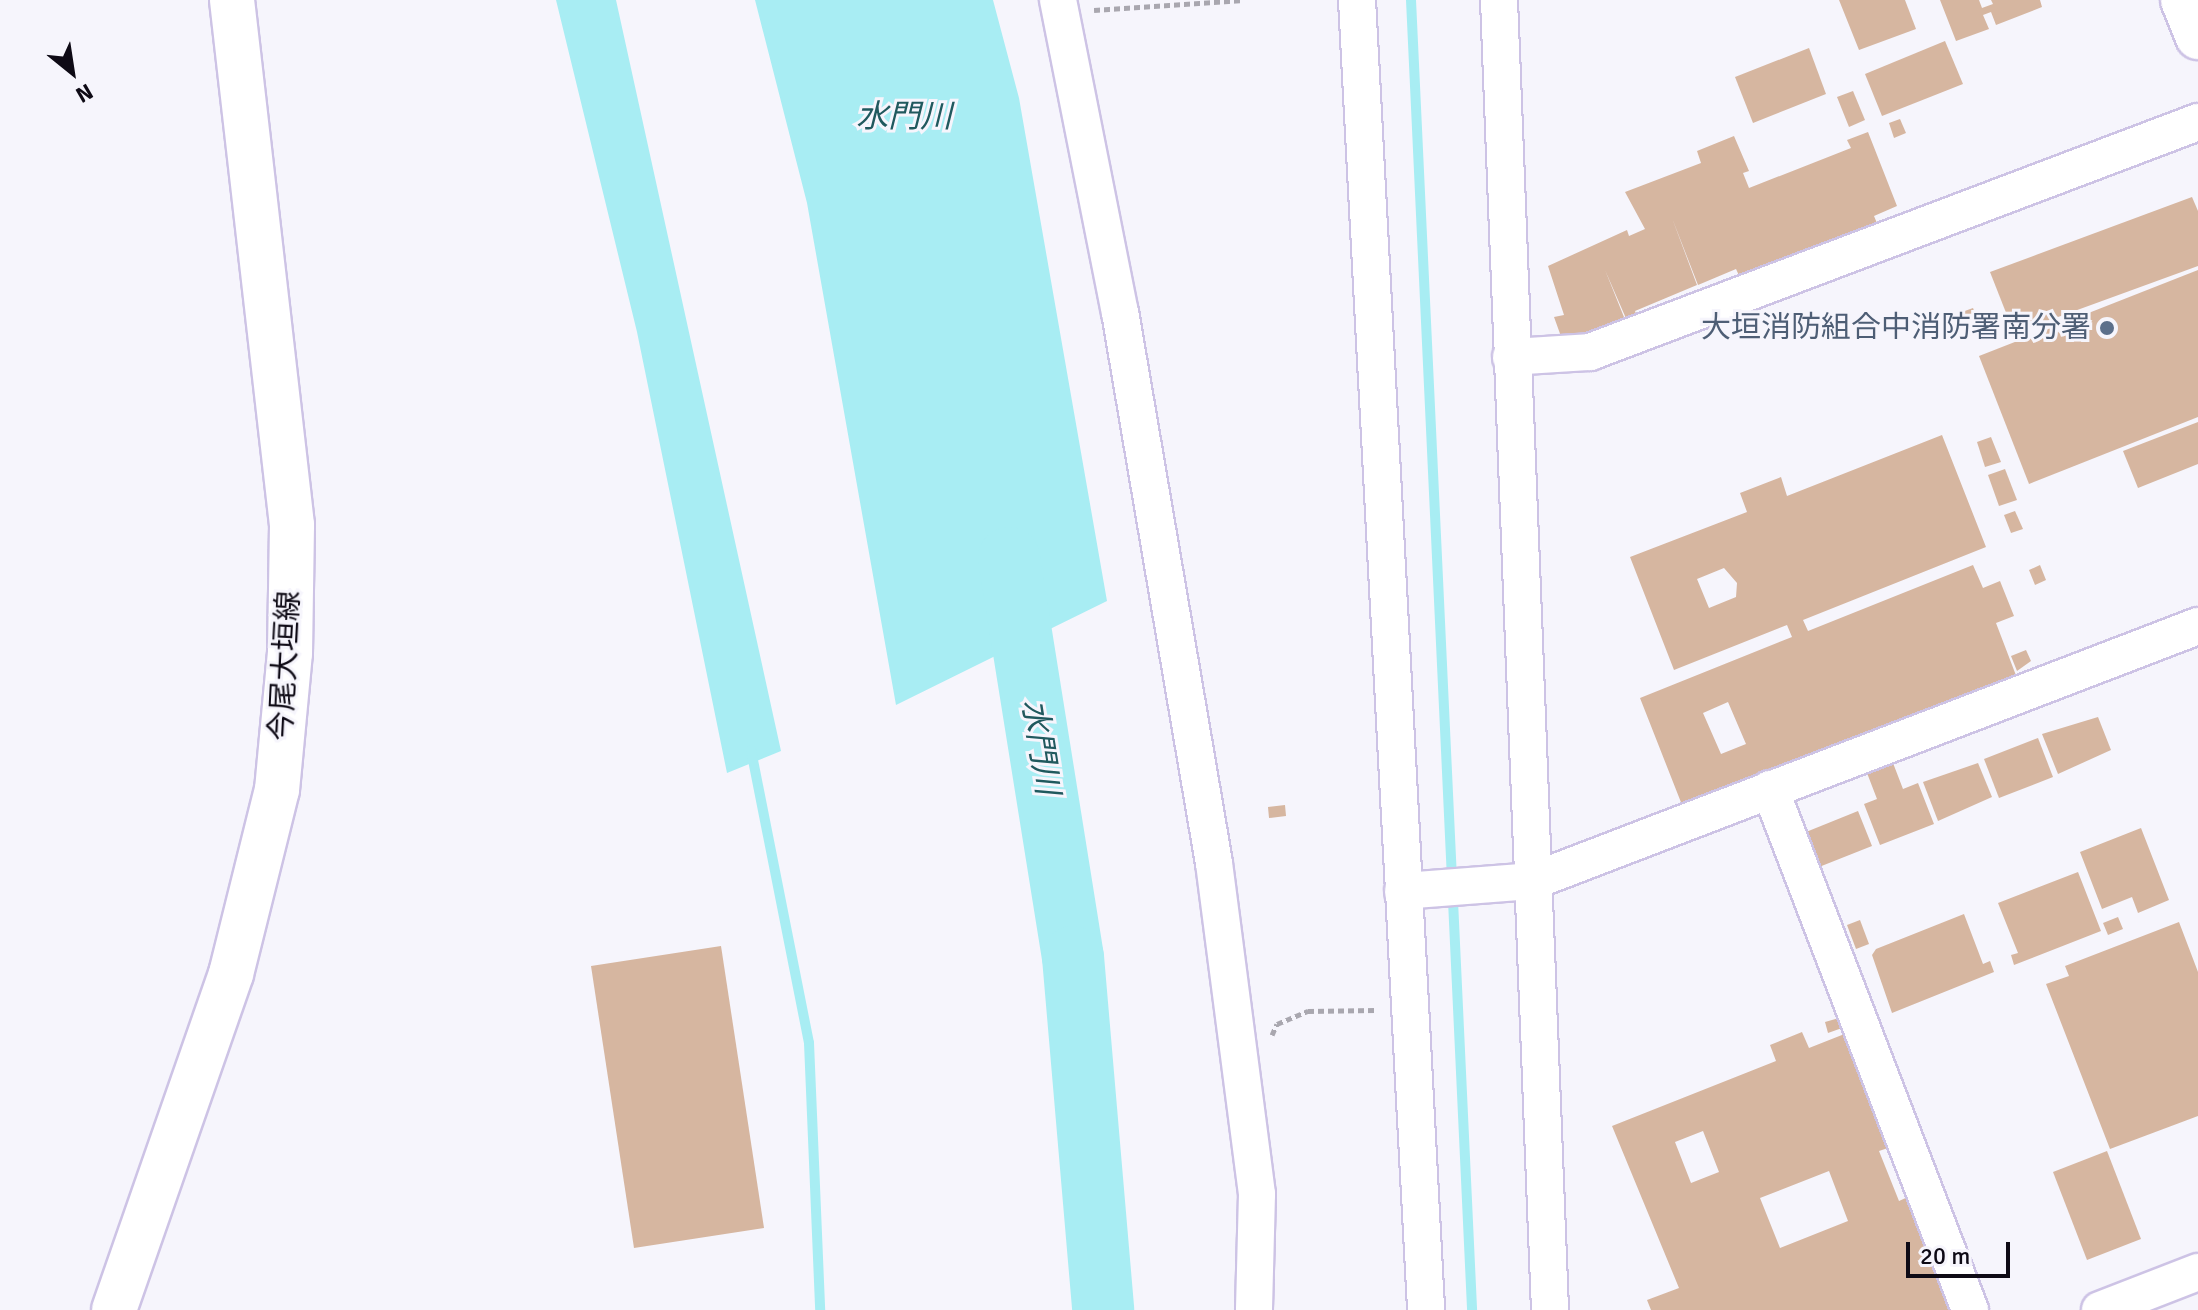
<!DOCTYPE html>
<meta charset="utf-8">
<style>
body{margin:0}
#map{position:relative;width:2198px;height:1310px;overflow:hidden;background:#f6f5fc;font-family:Signika,"Noto Sans JP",sans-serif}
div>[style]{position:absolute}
.water>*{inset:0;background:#a8edf3}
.stream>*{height:10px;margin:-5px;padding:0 5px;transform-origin:5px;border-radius:5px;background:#a8edf3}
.river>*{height:62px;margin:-31px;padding:0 31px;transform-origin:31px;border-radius:31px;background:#a8edf3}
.building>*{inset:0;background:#d6b6a0}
.path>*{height:5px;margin-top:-2.5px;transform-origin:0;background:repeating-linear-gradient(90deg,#a9a7af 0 6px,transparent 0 10px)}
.roads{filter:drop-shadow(2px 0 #cdc3e5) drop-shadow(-2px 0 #cdc3e5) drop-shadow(0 2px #cdc3e5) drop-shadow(0 -2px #cdc3e5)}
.street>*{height:36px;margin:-18px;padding:0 18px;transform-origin:18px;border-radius:18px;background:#fff}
.secondary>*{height:44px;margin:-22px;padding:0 22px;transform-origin:22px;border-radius:22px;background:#fff}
.highway>*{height:44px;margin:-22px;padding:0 22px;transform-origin:22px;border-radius:22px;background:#fff}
.dots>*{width:22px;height:22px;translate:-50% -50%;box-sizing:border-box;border:4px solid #f6f5fc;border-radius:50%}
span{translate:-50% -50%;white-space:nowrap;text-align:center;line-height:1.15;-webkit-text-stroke:6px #f6f5fc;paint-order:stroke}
.service-label{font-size:30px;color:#4e5e75}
.right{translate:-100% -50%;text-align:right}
.street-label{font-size:30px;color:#0e0a15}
.water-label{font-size:32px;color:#20595e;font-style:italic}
.north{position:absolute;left:32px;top:32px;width:80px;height:80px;-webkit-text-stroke:6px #f6f5fc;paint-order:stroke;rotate:150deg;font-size:22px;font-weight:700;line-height:32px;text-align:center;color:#0e0a15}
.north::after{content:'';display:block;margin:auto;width:28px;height:36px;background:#0e0a15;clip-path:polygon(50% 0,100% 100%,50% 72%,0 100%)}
.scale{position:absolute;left:1906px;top:1242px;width:104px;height:36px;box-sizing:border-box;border:4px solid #0e0a15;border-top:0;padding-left:10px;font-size:24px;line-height:28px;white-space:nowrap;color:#0e0a15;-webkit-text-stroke:6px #f6f5fc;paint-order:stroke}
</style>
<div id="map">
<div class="water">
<div style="clip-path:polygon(556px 0,616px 0,781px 751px,727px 773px,637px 332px)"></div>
<div style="clip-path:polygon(755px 0,993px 0,1019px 98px,1107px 601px,896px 705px,807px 203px)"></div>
</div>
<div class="stream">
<div style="left:1411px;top:0;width:1311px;rotate:87.33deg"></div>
<div style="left:751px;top:750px;width:299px;rotate:78.8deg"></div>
<div style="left:809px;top:1043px;width:267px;rotate:87.6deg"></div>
</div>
<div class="river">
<div style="left:1009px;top:558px;width:404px;rotate:80.9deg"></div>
<div style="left:1073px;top:957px;width:354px;rotate:85.1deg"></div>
</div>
<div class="building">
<div style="clip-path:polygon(1839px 0,1905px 0,1916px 29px,1859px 50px)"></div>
<div style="clip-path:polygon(1940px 0,1979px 0,1982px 8px,1993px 4px,1991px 0,2040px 0,2042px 7px,1996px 25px,1991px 12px,1983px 15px,1989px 29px,1956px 41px)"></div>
<div style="clip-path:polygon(1945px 41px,1963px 84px,1882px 116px,1865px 74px)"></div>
<div style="clip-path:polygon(1809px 48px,1826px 94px,1753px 123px,1735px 77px)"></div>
<div style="clip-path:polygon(1853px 91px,1865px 120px,1849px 127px,1837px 97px)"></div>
<div style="clip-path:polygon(1900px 119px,1906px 133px,1894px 138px,1889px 123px)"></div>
<div style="clip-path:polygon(1868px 132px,1897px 206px,1874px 216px,1879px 228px,1742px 282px,1736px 269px,1698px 285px,1672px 218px,1697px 285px,1635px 311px,1638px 319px,1628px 323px,1605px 270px,1626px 322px,1563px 342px,1554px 317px,1564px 315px,1548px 266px,1627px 230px,1629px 236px,1645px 229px,1625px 192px,1701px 163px,1697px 151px,1734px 136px,1749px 171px,1743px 173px,1749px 188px,1851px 148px,1847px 140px)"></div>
<div style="clip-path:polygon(2192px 197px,2198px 211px,2198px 266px,2014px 333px,1990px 272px)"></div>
<div style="clip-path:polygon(2198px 270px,2198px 417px,2029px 484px,1979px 356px)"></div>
<div style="clip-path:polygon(1973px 308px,1982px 332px,1971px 336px,1962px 312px)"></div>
<div style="clip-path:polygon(2198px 422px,2198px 464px,2138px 488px,2123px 451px)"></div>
<div style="clip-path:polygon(evenodd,1942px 435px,1986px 547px,1803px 620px,1808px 631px,1973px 565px,1983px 588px,2000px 581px,2014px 616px,1996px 623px,2017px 678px,1684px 810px,1640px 698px,1792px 637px,1787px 625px,1674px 670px,1630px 557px,1747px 512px,1740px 493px,1781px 477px,1787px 496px,1942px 435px,1724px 568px,1737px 583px,1736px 597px,1709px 608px,1697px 579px,1724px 568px,1942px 435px,1728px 702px,1746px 744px,1721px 754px,1703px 713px,1728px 702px)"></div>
<div style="clip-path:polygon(1991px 437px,2001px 462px,1985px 467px,1977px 442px)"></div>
<div style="clip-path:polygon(2005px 469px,2017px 500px,1999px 506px,1988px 475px)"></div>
<div style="clip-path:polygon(2015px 511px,2023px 529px,2011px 533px,2004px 515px)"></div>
<div style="clip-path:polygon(2040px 565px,2046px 580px,2035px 585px,2029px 570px)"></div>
<div style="clip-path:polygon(2026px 650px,2031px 661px,2017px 671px,2011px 656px)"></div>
<div style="clip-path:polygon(2098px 717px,2111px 750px,2058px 774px,2042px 734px)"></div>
<div style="clip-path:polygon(2038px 738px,2053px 777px,1999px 798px,1984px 759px)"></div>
<div style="clip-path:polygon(1893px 763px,1903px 789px,1918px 783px,1934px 824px,1880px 845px,1864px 804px,1877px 799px,1867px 773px)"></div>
<div style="clip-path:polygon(1978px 763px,1992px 797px,1938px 821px,1923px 782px)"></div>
<div style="clip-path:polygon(1285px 805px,1286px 816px,1269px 818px,1268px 807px)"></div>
<div style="clip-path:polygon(1858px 811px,1872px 846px,1819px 867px,1806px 832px)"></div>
<div style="clip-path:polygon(2141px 828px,2169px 900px,2138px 913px,2132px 897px,2102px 909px,2080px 852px)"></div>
<div style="clip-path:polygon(2078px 872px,2101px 931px,2014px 965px,2011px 955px,2018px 953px,1998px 903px)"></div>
<div style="clip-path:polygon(1964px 914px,1983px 964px,1990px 961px,1994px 972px,1892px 1013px,1872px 955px,1876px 949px)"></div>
<div style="clip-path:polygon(2118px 917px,2123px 929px,2108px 935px,2103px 923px)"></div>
<div style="clip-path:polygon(1860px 920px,1869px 944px,1856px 949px,1847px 925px)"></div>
<div style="clip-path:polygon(2179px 922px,2198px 972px,2198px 1116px,2110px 1149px,2046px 984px,2069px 976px,2065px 966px)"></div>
<div style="clip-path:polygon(721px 946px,764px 1228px,634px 1248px,591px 966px)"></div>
<div style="clip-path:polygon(1839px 1018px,1842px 1028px,1828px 1033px,1825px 1022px)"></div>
<div style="clip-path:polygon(evenodd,1802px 1032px,1809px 1048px,1847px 1033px,1891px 1147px,1879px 1151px,1899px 1201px,1910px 1196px,1955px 1310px,1651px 1310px,1647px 1300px,1679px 1288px,1612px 1126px,1776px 1061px,1770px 1045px,1802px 1032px,1703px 1131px,1719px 1172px,1691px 1183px,1675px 1142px,1703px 1131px,1802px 1032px,1829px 1171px,1848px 1221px,1780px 1248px,1760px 1198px,1829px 1171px)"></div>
<div style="clip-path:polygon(2107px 1151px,2141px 1239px,2087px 1260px,2053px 1172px)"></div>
</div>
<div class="path">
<div style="left:1094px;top:10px;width:150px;rotate:-3.8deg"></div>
<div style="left:1272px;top:1035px;width:12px;rotate:-66deg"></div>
<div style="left:1277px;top:1024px;width:34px;rotate:-23deg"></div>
<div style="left:1308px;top:1011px;width:68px;rotate:-0.8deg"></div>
</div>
<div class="roads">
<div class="street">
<div style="left:1058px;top:0;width:318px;rotate:78.8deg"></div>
<div style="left:1120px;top:312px;width:559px;rotate:80.32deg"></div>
<div style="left:1214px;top:863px;width:334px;rotate:82.6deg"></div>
<div style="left:1257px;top:1194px;width:116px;rotate:91.5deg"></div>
<div style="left:1357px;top:0;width:1312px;rotate:86.98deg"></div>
<div style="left:1499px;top:0;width:1311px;rotate:87.77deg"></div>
<div style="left:1511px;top:357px;width:79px;rotate:-3.6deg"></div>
<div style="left:1590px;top:352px;width:650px;rotate:-20.72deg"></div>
<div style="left:1770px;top:789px;width:558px;rotate:69deg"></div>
<div style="left:1403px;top:891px;width:130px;rotate:-4.4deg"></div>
<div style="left:1533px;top:881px;width:712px;rotate:-20.98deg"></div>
<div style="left:2100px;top:1310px;width:105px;rotate:-21.2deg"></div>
</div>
<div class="secondary">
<div style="left:114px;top:1310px;width:356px;rotate:-70.8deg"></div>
<div style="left:231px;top:974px;width:190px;rotate:-76deg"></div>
<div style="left:277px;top:790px;width:138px;rotate:-84.6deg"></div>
<div style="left:290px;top:653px;width:128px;rotate:-89.1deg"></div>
<div style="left:292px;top:525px;width:528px;rotate:-96.52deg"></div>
</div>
<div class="highway">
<div style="left:2183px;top:0;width:40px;rotate:68deg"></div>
</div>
</div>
<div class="dots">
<div style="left:2107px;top:328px;background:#5c6f8a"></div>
</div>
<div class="service-label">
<span class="right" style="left:2091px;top:328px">大垣消防組合中消防署南分署</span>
</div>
<div class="street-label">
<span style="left:286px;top:666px;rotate:-87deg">今尾大垣線</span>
</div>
<div class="water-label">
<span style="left:904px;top:117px">水門川</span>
<span style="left:1040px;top:747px;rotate:81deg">水門川</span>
</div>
<div class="north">N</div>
<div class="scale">20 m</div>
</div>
